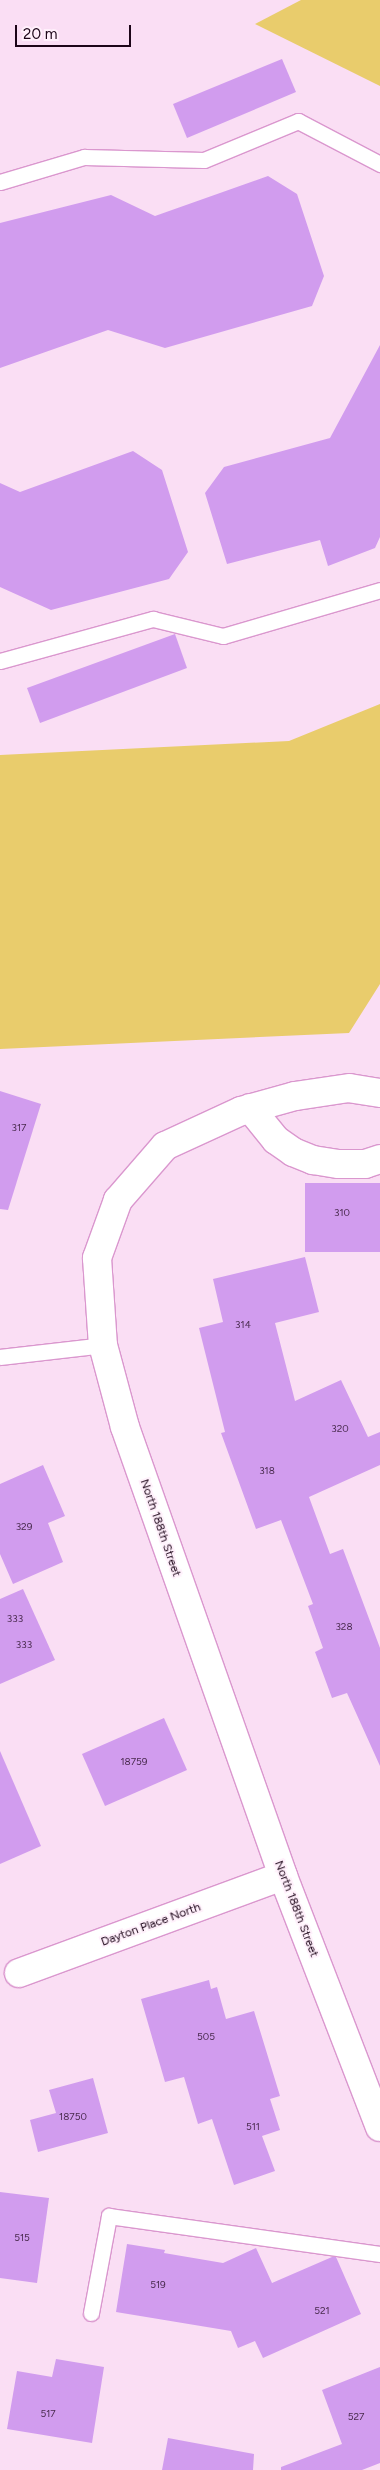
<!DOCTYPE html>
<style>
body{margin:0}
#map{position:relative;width:380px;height:2470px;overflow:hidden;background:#fadef4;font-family:Figtree,sans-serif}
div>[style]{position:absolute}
.green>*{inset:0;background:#e9cc6c}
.building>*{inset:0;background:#d19cee}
.roads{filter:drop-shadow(1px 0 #da97ce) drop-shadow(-1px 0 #da97ce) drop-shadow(0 1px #da97ce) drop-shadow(0 -1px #da97ce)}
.service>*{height:15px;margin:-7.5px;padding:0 7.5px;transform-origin:7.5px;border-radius:7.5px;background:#fff}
.minor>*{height:28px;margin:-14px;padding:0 14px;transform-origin:14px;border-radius:14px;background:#fff}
span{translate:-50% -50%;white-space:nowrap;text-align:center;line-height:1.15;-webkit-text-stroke:4px #fff0fb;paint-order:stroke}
.number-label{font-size:10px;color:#492b4e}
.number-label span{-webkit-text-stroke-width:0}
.street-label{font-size:12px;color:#1c0518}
.scale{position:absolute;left:15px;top:25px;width:116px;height:22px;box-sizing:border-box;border:2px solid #1c0518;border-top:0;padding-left:6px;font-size:15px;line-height:18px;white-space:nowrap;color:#1c0518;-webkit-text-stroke:4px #fff0fb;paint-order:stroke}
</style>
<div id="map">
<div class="green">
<div style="clip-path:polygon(301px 0,380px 0,380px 86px,255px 24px)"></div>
<div style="clip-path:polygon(380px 704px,380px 984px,349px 1033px,0 1049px,0 755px,289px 741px)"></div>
</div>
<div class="building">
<div style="clip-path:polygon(282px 59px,296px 92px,187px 138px,173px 104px)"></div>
<div style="clip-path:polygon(268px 176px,297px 194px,324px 276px,312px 306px,165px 348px,108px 330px,0 368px,0 223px,111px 195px,155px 216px)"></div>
<div style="clip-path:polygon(380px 345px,380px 537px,375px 548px,328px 566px,320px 540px,227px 564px,205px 493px,224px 467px,330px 438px)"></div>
<div style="clip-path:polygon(133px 451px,162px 470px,188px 552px,169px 579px,51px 610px,0 587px,0 483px,20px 492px)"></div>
<div style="clip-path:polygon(175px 634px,187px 668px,40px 723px,27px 688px)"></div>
<div style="clip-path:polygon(0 1091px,41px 1104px,8px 1210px,0 1209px)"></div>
<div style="clip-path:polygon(305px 1183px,380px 1183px,380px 1252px,305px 1252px)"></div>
<div style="clip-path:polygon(305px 1257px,319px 1312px,275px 1323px,295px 1401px,341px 1380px,368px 1437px,380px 1432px,380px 1465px,309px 1497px,330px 1554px,343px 1549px,380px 1648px,380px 1766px,347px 1693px,332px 1698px,315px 1652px,323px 1648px,308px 1606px,313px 1604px,281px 1520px,256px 1529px,221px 1433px,225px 1432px,199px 1328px,223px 1322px,213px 1279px)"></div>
<div style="clip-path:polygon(43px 1465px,65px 1516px,48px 1523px,63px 1562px,13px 1584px,0 1554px,0 1484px)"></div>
<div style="clip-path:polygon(23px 1589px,55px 1660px,0 1684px,0 1599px)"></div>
<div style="clip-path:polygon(164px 1718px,187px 1770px,105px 1806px,82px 1754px)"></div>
<div style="clip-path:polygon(0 1751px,41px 1846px,0 1864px)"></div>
<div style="clip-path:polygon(209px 1980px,211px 1989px,217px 1987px,226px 2019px,254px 2011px,280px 2096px,270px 2099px,280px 2130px,262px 2136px,275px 2171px,234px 2185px,212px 2119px,198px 2124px,184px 2077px,165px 2082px,141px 1999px)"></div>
<div style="clip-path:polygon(93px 2078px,108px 2133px,38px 2152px,30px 2120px,56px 2113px,49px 2090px)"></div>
<div style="clip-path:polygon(0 2192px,49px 2198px,37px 2283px,0 2278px)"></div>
<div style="clip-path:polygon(127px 2244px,165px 2250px,164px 2253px,223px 2263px,256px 2248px,272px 2283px,332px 2257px,336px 2257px,361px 2314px,263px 2358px,255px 2341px,238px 2348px,231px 2331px,116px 2312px)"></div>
<div style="clip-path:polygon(56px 2359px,104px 2367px,92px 2443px,7px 2429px,17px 2371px,52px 2377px)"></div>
<div style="clip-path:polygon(380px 2367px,380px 2463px,362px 2470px,281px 2470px,281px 2467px,342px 2444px,322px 2390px)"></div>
<div style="clip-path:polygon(168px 2438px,254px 2454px,253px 2470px,162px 2470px)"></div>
</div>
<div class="roads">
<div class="service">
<div style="left:0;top:182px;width:88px;rotate:-16.6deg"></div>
<div style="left:84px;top:157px;width:120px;rotate:1.4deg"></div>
<div style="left:204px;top:160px;width:102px;rotate:-22.5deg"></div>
<div style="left:298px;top:121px;width:93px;rotate:27.7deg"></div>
<div style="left:0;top:661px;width:159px;rotate:-15.4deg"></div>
<div style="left:153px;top:619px;width:72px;rotate:13.7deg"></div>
<div style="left:223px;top:636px;width:164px;rotate:-16.3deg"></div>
<div style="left:0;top:1357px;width:104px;rotate:-6.6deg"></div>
<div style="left:91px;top:2313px;width:99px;rotate:-79.5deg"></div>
<div style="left:109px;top:2216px;width:274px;rotate:8deg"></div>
</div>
<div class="minor">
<div style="left:380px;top:1093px;width:31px;rotate:-171deg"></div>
<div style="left:349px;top:1088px;width:55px;rotate:171.6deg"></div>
<div style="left:295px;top:1096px;width:56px;rotate:164.5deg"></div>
<div style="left:241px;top:1111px;width:84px;rotate:155.3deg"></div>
<div style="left:165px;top:1146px;width:72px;rotate:131deg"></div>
<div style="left:118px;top:1200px;width:62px;rotate:109.9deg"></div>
<div style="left:97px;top:1258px;width:87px;rotate:86.1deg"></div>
<div style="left:103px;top:1345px;width:85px;rotate:75deg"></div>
<div style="left:125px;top:1427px;width:476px;rotate:70.6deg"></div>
<div style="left:283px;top:1876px;width:269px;rotate:68.9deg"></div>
<div style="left:250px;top:1108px;width:41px;rotate:50.9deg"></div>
<div style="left:276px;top:1140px;width:21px;rotate:35deg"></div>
<div style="left:293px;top:1152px;width:22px;rotate:22deg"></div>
<div style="left:313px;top:1160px;width:26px;rotate:9deg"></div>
<div style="left:339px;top:1164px;width:26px"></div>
<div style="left:365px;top:1164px;width:16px;rotate:-18deg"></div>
<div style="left:19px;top:1973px;width:281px;rotate:-20.2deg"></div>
</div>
</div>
<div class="number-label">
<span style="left:19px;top:1128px">317</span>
<span style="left:342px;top:1213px">310</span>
<span style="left:243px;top:1325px">314</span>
<span style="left:340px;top:1429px">320</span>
<span style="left:267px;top:1471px">318</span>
<span style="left:24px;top:1527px">329</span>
<span style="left:15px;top:1619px">333</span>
<span style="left:344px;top:1627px">328</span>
<span style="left:24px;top:1645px">333</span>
<span style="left:134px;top:1762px">18759</span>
<span style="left:206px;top:2037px">505</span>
<span style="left:73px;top:2117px">18750</span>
<span style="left:253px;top:2127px">511</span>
<span style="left:22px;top:2238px">515</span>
<span style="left:158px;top:2285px">519</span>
<span style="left:322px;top:2311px">521</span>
<span style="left:48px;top:2414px">517</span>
<span style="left:356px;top:2417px">527</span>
</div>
<div class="street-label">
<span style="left:160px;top:1528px;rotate:71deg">North 188th Street</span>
<span style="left:296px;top:1909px;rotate:69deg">North 188th Street</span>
<span style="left:151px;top:1925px;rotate:-20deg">Dayton Place North</span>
</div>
<div class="scale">20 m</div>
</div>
